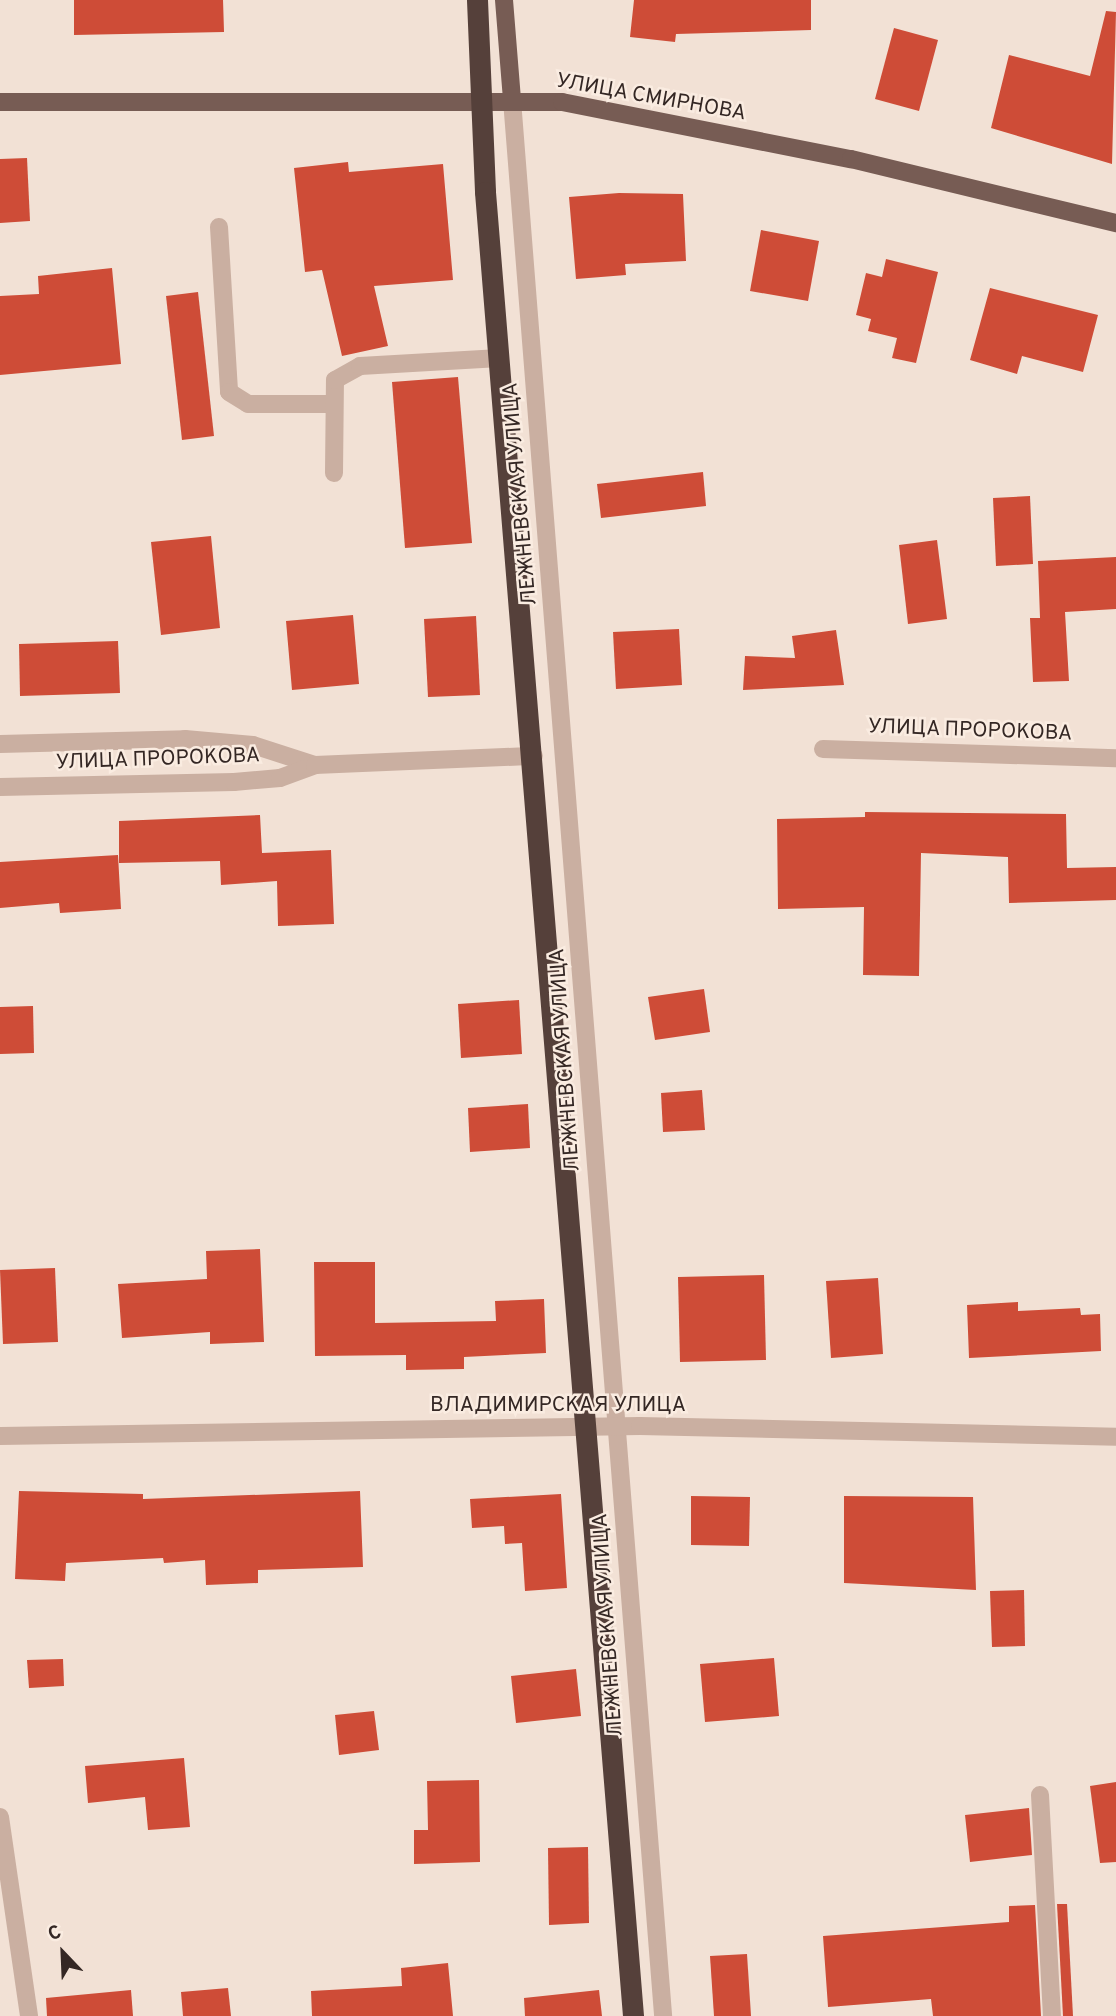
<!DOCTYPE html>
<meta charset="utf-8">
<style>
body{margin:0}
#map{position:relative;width:1116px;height:2016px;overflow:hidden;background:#f2e1d5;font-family:Overpass,sans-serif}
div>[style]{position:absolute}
.building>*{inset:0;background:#ce4c37}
.minor>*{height:18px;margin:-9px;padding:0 9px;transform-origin:9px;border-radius:9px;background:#caafa1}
.major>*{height:18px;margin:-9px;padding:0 9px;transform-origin:9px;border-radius:9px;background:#775c54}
.highway>*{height:21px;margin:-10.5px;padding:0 10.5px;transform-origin:10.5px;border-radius:10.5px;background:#55403a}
span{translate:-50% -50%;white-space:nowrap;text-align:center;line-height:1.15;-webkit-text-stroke:5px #faece1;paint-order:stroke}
.street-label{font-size:21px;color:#342724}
.north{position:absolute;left:28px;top:1918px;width:70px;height:70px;-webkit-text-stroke:5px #faece1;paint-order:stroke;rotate:337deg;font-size:19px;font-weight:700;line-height:28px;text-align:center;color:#342724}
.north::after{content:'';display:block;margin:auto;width:24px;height:32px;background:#342724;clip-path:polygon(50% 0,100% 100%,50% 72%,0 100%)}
</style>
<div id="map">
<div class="building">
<div style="clip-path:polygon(74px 0,223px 0,224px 32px,74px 35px)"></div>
<div style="clip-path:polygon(634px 0,811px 0,811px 30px,676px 34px,675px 42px,630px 37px)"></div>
<div style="clip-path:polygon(1106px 11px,1116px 12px,1112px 164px,991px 128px,1009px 55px,1090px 76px)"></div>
<div style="clip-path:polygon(894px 28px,938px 40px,919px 111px,875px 99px)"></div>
<div style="clip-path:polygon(27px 158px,30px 221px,0 223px,0 159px)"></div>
<div style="clip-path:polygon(348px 162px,349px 172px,443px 164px,453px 280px,374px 286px,388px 346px,342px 356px,322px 270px,305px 272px,294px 168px)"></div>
<div style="clip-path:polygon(619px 193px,683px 194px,686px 261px,625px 264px,626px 275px,576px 279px,569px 197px)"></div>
<div style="clip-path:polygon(761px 230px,819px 241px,808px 301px,750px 291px)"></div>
<div style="clip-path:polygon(886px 259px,938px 272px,916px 363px,892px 358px,897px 338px,868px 331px,871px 319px,856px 315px,866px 273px,882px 277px)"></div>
<div style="clip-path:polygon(112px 268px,121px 364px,0 375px,0 296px,39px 294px,38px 276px)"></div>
<div style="clip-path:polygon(990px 288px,1098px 315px,1083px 372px,1022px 356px,1017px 374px,970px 360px)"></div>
<div style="clip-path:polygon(198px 292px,214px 436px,182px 440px,166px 296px)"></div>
<div style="clip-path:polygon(458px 377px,472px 543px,405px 548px,392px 382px)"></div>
<div style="clip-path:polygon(703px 472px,706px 506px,601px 518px,597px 484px)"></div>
<div style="clip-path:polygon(1030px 496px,1033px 564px,996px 566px,993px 498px)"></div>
<div style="clip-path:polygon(211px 536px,220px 628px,161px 635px,151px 542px)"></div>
<div style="clip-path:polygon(937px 540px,947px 619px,908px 624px,899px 545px)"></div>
<div style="clip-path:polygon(1116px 557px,1116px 609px,1065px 612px,1069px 681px,1033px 682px,1030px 618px,1040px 618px,1038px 561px)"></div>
<div style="clip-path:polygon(353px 615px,359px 684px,292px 690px,286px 621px)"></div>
<div style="clip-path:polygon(476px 616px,480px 695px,428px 697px,424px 619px)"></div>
<div style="clip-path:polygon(679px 629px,682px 685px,616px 689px,613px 632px)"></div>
<div style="clip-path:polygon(836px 630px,844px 685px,743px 690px,745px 656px,795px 658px,792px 636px)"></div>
<div style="clip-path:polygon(118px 641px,120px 693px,20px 696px,19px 644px)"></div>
<div style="clip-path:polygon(865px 812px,1066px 814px,1067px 868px,1116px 867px,1116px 900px,1009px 903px,1008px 857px,921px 853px,919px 976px,863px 975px,864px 907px,778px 909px,777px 819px,865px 817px)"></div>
<div style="clip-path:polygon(260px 815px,262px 853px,331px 850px,334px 924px,278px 926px,277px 881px,221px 885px,220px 861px,119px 863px,119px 821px)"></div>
<div style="clip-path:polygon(118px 855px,121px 909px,60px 913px,59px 903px,0 908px,0 862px)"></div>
<div style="clip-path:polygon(704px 989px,710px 1032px,655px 1040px,648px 997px)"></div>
<div style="clip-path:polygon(519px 1000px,522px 1054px,461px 1058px,458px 1004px)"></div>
<div style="clip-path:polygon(33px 1006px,34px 1053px,0 1054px,0 1007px)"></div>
<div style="clip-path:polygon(702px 1090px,705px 1130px,663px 1132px,661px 1093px)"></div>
<div style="clip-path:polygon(528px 1104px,530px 1148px,470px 1152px,468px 1108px)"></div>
<div style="clip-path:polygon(260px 1249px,264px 1342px,210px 1344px,210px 1332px,122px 1338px,118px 1284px,207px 1279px,206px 1251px)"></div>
<div style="clip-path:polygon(314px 1262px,375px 1262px,375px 1323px,496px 1321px,495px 1301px,544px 1299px,546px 1353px,464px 1357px,464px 1369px,406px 1370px,406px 1355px,315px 1356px)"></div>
<div style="clip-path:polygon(55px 1268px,58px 1342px,3px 1344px,0 1270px)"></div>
<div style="clip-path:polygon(764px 1275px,766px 1360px,680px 1362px,678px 1277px)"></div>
<div style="clip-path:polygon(878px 1278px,883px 1354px,831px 1358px,826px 1281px)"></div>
<div style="clip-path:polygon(1018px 1302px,1018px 1311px,1080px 1308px,1081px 1315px,1100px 1314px,1101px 1351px,969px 1358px,967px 1305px)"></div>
<div style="clip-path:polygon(19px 1491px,143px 1494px,143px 1499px,360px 1491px,363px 1567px,258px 1570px,258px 1583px,206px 1585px,205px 1560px,164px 1563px,163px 1558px,66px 1563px,65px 1581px,15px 1579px)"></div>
<div style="clip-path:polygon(561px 1494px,567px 1588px,525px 1591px,522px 1543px,505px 1544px,504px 1526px,472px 1528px,470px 1499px)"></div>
<div style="clip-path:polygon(691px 1496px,750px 1497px,749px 1546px,691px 1545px)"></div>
<div style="clip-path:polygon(844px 1496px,973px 1497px,976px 1590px,844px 1583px)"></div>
<div style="clip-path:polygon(1024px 1590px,1025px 1646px,992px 1647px,990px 1591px)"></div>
<div style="clip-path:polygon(774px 1658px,779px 1716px,705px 1722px,700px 1664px)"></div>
<div style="clip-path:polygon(63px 1659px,64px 1686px,29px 1688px,27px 1660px)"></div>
<div style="clip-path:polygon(576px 1669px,581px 1716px,516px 1723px,511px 1676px)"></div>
<div style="clip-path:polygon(374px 1711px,379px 1750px,339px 1755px,335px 1715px)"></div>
<div style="clip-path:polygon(184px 1758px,190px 1827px,148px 1830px,145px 1797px,88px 1803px,85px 1766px)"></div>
<div style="clip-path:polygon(479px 1780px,480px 1862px,414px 1864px,414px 1830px,428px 1830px,427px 1781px)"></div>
<div style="clip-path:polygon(1116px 1782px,1116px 1862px,1100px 1863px,1090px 1786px)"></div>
<div style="clip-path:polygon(1029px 1808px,1032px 1855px,970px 1862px,965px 1815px)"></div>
<div style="clip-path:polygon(588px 1847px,589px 1923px,549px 1925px,548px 1848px)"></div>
<div style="clip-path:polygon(1057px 1904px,1067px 1904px,1073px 2016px,1063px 2016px)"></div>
<div style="clip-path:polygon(1035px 1905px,1041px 2016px,933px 2016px,931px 1999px,828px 2007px,823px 1936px,1009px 1922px,1009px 1906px)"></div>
<div style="clip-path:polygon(747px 1954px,751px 2016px,714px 2016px,710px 1956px)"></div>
<div style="clip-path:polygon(448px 1963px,453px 2016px,312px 2016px,311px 1991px,402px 1986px,401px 1968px)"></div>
<div style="clip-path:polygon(228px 1988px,231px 2016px,183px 2016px,181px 1992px)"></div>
<div style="clip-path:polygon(131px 1990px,133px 2016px,47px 2016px,46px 1998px)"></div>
<div style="clip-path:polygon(599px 1990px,602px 2016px,525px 2016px,524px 1998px)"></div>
</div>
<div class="minor">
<div style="left:512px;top:100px;width:1922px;rotate:85.49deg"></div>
<div style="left:219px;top:227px;width:165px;rotate:86.5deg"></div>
<div style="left:229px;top:392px;width:22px;rotate:32deg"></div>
<div style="left:248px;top:404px;width:83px"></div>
<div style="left:334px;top:473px;width:93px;rotate:-89.4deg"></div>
<div style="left:335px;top:380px;width:29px;rotate:-29deg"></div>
<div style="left:360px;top:366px;width:140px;rotate:-3.3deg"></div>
<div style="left:0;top:744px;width:185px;rotate:-1.5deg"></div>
<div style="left:185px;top:739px;width:68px;rotate:5deg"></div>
<div style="left:253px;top:745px;width:65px;rotate:17.9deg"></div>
<div style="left:823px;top:749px;width:293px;rotate:1.8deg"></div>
<div style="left:0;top:787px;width:234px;rotate:-1.2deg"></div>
<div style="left:234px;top:782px;width:46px;rotate:-5deg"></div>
<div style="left:280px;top:778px;width:37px;rotate:-20deg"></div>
<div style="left:315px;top:765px;width:219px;rotate:-2.4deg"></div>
<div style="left:0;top:1436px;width:640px;rotate:-0.9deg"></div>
<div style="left:640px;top:1426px;width:476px;rotate:1.3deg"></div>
<div style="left:1040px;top:1795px;width:221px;rotate:86.9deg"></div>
<div style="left:0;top:1817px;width:201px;rotate:81.7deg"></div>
</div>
<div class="major">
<div style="left:504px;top:0;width:100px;rotate:85.4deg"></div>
<div style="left:0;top:102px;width:562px"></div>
<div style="left:562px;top:102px;width:295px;rotate:11.2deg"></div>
<div style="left:851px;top:159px;width:273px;rotate:13.6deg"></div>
</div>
<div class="highway">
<div style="left:477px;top:0;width:192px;rotate:87.6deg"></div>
<div style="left:485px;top:192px;width:1830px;rotate:85.36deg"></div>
</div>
<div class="street-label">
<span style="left:651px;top:98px;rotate:10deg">УЛИЦА СМИРНОВА</span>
<span style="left:521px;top:494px;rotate:-95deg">ЛЕЖНЕВСКАЯ УЛИЦА</span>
<span style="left:970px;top:731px;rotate:2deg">УЛИЦА ПРОРОКОВА</span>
<span style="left:158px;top:760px;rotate:-2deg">УЛИЦА ПРОРОКОВА</span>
<span style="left:566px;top:1060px;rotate:-94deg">ЛЕЖНЕВСКАЯ УЛИЦА</span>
<span style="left:558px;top:1406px">ВЛАДИМИРСКАЯ УЛИЦА</span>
<span style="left:609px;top:1625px;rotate:-94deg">ЛЕЖНЕВСКАЯ УЛИЦА</span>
</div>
<div class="north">С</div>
</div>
